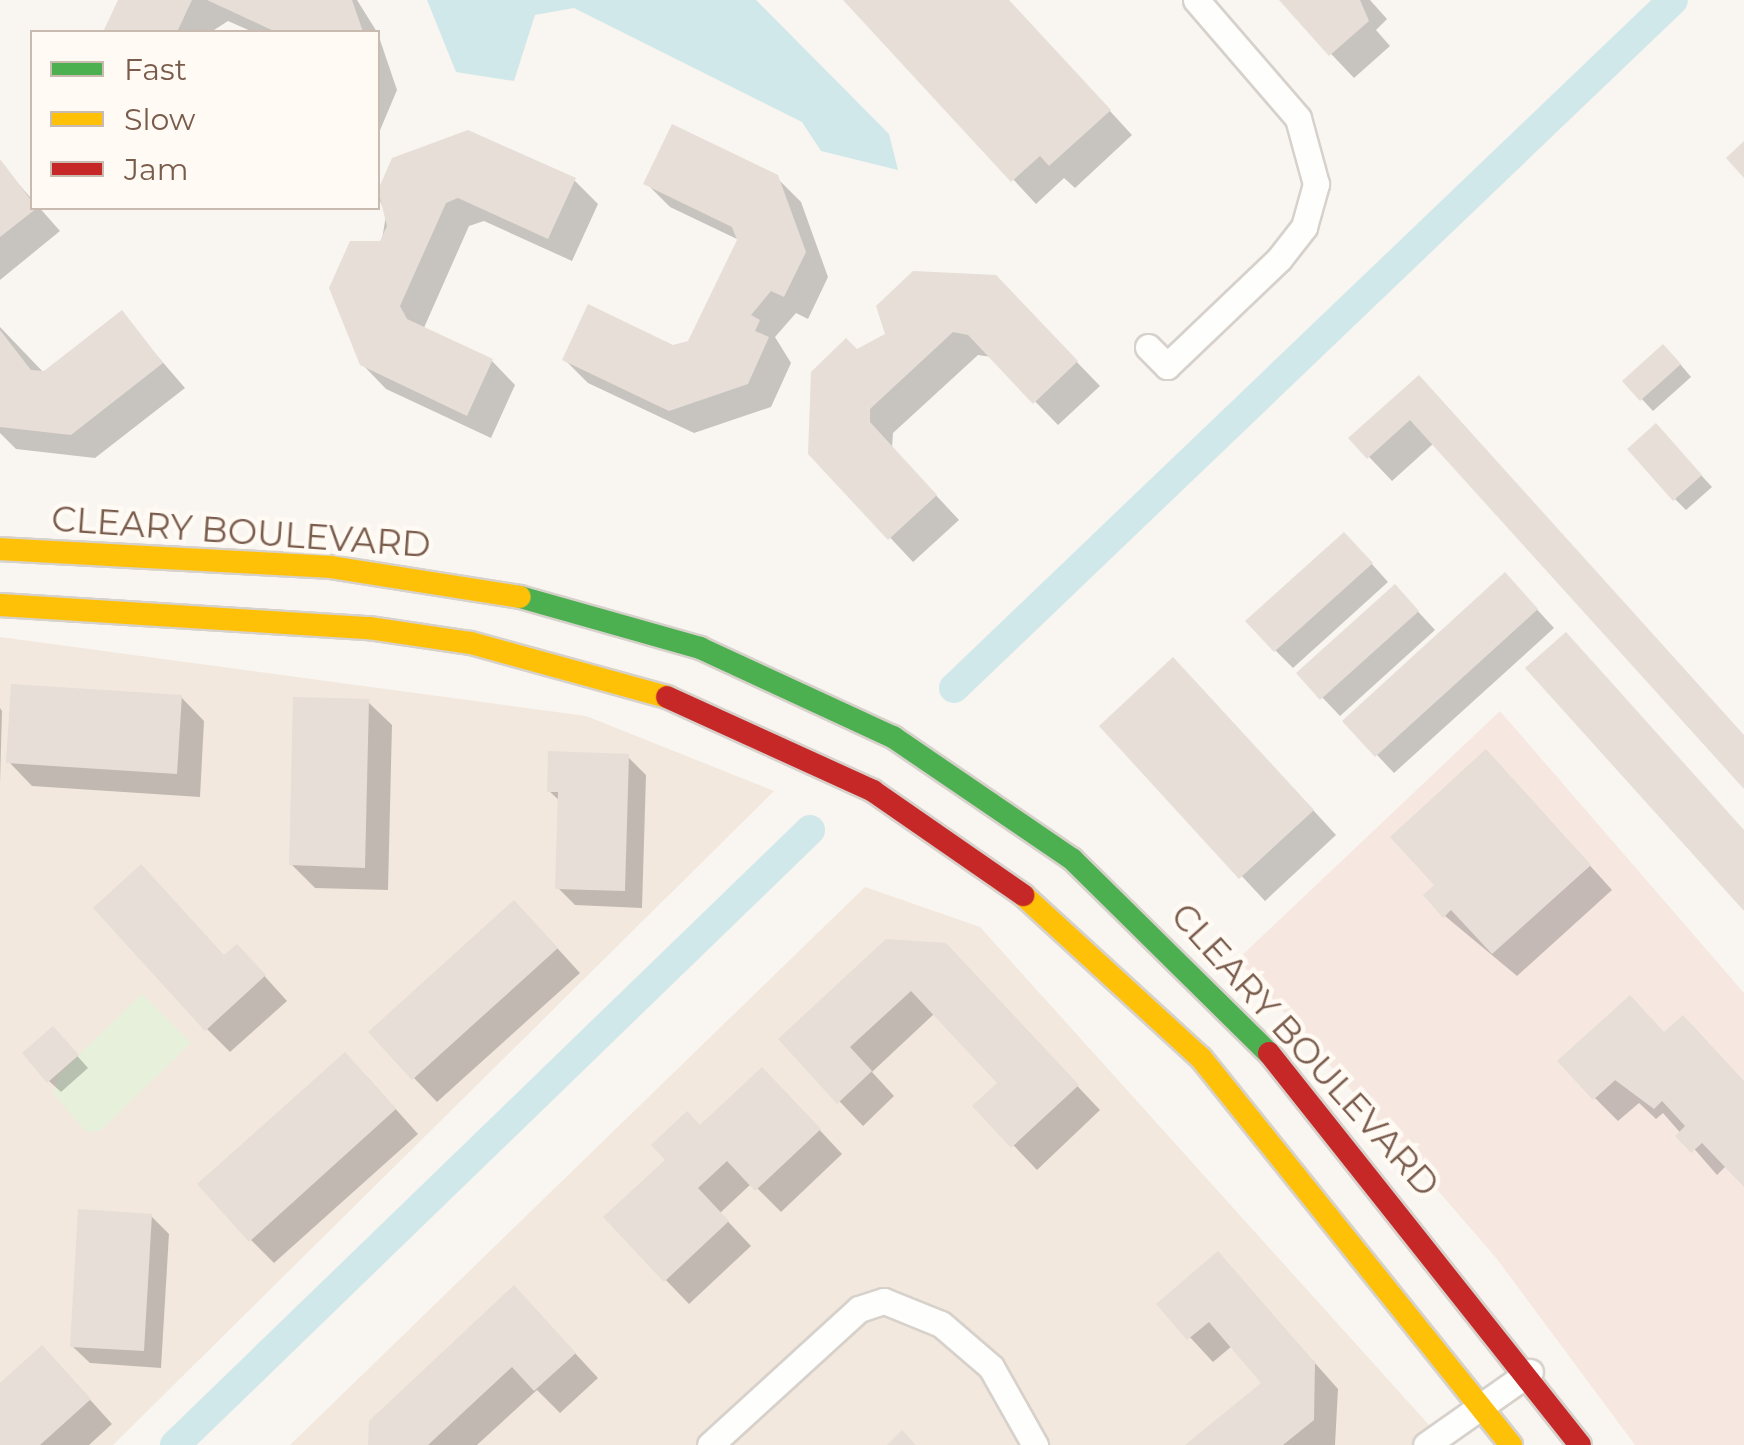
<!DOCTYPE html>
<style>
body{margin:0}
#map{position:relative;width:1744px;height:1445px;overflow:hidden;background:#f9f5f0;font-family:Montserrat,sans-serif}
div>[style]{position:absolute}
.residential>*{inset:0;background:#f2e8de}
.commercial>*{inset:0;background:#f6e8e1}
.green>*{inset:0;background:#e7f0db}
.water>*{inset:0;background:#d0e8ea}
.shadow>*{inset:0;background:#0003}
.canal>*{height:30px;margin:-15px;padding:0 15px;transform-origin:15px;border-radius:15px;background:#d0e8ea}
.building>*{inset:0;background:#e6ded7}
.roads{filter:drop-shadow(2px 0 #d7d1cb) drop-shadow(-2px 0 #d7d1cb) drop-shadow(0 2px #d7d1cb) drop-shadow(0 -2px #d7d1cb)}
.street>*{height:25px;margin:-12.5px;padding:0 12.5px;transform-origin:12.5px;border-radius:12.5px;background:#fefefd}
.fast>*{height:22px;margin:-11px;padding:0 11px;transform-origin:11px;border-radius:11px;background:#4caf50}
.slow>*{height:22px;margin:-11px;padding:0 11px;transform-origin:11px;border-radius:11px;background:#ffc107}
.jam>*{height:22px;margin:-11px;padding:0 11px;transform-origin:11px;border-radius:11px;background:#c62828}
span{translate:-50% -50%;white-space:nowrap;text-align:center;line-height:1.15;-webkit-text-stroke:9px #fffaf3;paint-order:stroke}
.street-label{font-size:35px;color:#7a5c4d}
.legend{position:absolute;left:30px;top:30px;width:350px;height:180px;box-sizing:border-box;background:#fffaf3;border:2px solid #cabbb1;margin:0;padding:12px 18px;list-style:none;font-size:30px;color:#7a5c4d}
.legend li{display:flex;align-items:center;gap:20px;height:50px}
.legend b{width:50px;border:2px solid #cabbb1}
</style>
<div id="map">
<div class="residential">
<div style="clip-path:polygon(0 637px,586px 716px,774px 791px,113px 1445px,0 1445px)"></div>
<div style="clip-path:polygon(865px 887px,980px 927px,1447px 1445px,290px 1445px)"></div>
</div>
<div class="commercial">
<div style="clip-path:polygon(1500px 711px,1744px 993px,1744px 1445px,1635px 1445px,1497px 1259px,1238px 959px)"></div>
</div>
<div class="green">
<div style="clip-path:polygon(142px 994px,191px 1043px,100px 1131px,86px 1132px,53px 1093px,58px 1075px)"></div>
</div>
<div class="water">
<div style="clip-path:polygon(427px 0,756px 0,889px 134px,898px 170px,821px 151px,802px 122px,574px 8px,535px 15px,514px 81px,456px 72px)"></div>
</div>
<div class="shadow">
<div style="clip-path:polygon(121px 0,357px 0,377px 32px,253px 32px,228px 21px,211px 32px,106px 32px)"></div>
<div style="clip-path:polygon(847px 0,1008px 0,1132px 135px,1075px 188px,1064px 178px,1036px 204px)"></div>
<div style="clip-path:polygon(1280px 0,1370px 0,1387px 19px,1376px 30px,1390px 46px,1354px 78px)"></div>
<div style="clip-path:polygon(378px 34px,397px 90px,378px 135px)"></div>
<div style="clip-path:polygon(394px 160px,574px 180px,598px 204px,572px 261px,484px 221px,469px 226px,423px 330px,492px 361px,515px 385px,491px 438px,386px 389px,362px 364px,386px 215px,378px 196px)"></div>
<div style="clip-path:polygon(0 163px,60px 231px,0 280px)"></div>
<div style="clip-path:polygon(776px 177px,801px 202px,828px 277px,808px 319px,796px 313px,775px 337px,791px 363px,771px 407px,694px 433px,588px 383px,565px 360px,690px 343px,739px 240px,670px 207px,646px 183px)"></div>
<div style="clip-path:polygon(1019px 302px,1100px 386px,1058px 425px,992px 357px,978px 355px,893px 433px,892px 448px,959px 520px,913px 562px,811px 453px,857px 352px)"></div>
<div style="clip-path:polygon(121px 314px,185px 388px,95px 458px,16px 449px,0 433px,0 327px,45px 374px)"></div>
<div style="clip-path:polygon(1675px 358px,1691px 377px,1653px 411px,1625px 381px)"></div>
<div style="clip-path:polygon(1418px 379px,1744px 736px,1744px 785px,1434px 443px,1392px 481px,1352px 439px)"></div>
<div style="clip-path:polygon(1667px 438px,1712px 487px,1686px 510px,1675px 499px)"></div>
<div style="clip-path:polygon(1362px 553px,1388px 582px,1293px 668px,1275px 650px)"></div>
<div style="clip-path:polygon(1522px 593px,1554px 628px,1394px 773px,1345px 721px)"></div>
<div style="clip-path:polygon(1412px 605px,1435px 630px,1340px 716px,1299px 673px)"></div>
<div style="clip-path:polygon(1197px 684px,1336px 835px,1265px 901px,1102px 726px)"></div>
<div style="clip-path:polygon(181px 697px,204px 721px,200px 797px,32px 786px,9px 762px)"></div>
<div style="clip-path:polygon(368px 702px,392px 725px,388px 890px,315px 888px,291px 864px)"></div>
<div style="clip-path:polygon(0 708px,2px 711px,0 784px)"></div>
<div style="clip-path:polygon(628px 757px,646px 775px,642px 908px,575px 905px,558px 888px,560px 801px,549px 791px)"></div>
<div style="clip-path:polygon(1509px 776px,1612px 890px,1517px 976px,1445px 916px)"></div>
<div style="clip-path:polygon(537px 926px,580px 973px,437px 1102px,414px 1078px)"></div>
<div style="clip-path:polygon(944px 945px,1100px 1110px,1037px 1170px,976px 1106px,1000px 1083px,935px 1013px,872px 1072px,894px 1096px,863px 1126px,781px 1040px)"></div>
<div style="clip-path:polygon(260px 971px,287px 1001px,230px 1052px,207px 1029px)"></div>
<div style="clip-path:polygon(1665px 1035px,1744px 1082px,1744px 1184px,1727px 1165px,1717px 1175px,1663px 1113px,1656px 1119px,1639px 1103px,1618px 1121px,1595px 1098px)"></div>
<div style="clip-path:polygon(64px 1041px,88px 1068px,61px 1092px,49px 1081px)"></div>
<div style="clip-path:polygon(368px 1078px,418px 1134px,274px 1263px,251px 1240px)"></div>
<div style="clip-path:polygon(786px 1094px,842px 1154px,781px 1212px,752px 1183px,720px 1213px,751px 1246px,689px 1304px,606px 1218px,700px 1128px)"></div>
<div style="clip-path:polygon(151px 1216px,169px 1234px,161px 1368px,90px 1363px,72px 1346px)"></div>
<div style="clip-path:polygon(1218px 1254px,1338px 1389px,1335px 1445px,1189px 1445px,1264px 1383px,1232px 1346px,1213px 1362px,1160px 1305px)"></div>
<div style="clip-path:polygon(537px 1312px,598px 1378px,560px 1413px,537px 1390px,477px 1445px,370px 1445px)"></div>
<div style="clip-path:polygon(65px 1372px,112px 1424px,89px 1445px,0 1445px,0 1387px)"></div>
</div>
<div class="canal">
<div style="left:954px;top:688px;width:995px;rotate:-43.74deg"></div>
<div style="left:175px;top:1445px;width:884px;rotate:-44.08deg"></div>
</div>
<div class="building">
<div style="clip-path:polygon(118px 0,192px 0,177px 32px,103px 32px)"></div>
<div style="clip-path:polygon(207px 0,352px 0,363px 32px,276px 32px)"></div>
<div style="clip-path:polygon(843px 0,1009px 0,1111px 110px,1049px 166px,1040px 156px,1011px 182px)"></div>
<div style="clip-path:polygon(1279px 0,1360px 0,1369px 21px,1329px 56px)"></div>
<div style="clip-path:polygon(672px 124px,778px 175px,806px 252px,784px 297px,771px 291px,751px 315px,760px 320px,755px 331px,769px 337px,748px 384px,669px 411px,562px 360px,588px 304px,673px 345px,688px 341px,737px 240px,732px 227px,643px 184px)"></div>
<div style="clip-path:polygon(468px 130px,576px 178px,548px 239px,458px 198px,446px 203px,400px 306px,407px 319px,493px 359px,467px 416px,360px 365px,329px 288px,350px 241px,380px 241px,387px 226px,378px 190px,392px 158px)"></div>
<div style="clip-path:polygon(1744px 141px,1744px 178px,1726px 158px)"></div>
<div style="clip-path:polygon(0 159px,37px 208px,0 237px)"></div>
<div style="clip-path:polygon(913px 271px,996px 275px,1078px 361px,1033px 404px,968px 335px,953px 332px,870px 409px,870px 422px,937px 495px,888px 540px,808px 454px,811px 372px,846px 338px,857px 349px,885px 334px,876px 306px)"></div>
<div style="clip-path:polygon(122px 310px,163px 363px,71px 435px,0 427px,0 330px,31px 370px,44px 371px)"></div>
<div style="clip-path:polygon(1663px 344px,1681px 364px,1640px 401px,1622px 381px)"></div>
<div style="clip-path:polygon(1419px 375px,1744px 735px,1744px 789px,1410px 420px,1367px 459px,1348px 438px)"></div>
<div style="clip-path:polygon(1656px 423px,1702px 475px,1673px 501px,1627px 449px)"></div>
<div style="clip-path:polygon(1344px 532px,1373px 563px,1274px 652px,1245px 621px)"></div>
<div style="clip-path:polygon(1505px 572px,1538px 609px,1375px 757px,1342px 721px)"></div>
<div style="clip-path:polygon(1395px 584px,1419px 611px,1320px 700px,1296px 673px)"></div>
<div style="clip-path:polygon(1566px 632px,1744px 830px,1744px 911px,1525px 668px)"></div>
<div style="clip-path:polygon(1173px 657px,1314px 810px,1239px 879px,1099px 726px)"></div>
<div style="clip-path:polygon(11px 684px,182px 695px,177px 774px,6px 763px)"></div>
<div style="clip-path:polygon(293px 697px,369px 699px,365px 868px,289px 865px)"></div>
<div style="clip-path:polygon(1486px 749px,1591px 865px,1492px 954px,1451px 910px,1443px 918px,1423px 895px,1434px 885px,1390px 837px)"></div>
<div style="clip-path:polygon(548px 751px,629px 754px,625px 891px,555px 889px,558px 792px,547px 792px)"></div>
<div style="clip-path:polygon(141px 864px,224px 955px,237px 944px,266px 975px,205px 1031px,93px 908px)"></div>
<div style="clip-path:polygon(514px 900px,558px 948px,412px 1080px,368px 1032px)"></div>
<div style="clip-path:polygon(886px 939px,946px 943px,1079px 1085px,1011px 1148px,972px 1106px,997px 1083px,911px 991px,850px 1047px,872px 1071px,837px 1104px,778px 1039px)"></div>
<div style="clip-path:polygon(1630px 995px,1664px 1032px,1683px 1015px,1744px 1081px,1744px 1187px,1702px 1143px,1691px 1153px,1675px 1136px,1685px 1126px,1662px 1101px,1654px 1109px,1615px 1080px,1593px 1100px,1557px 1061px)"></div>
<div style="clip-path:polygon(53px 1026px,79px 1055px,47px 1083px,22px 1053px)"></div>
<div style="clip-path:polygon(345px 1052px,396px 1109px,249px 1242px,197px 1184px)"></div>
<div style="clip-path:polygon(762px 1067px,821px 1129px,755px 1191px,727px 1161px,698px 1188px,729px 1221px,664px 1282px,603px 1217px,665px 1160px,651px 1145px,687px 1111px,700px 1125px)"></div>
<div style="clip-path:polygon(78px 1209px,152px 1214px,144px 1351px,70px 1347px)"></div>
<div style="clip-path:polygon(1218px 1251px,1315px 1363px,1314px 1420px,1283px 1445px,1185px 1445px,1261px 1383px,1209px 1322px,1187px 1340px,1156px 1304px)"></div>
<div style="clip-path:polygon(514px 1285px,576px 1353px,534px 1391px,512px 1367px,428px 1445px,368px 1445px,369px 1421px)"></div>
<div style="clip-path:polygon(42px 1345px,91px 1399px,40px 1445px,0 1445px,0 1383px)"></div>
<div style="clip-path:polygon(902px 1430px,916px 1445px,887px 1445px)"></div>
</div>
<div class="roads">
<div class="street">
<div style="left:1148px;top:347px;width:27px;rotate:45deg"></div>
<div style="left:1167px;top:366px;width:155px;rotate:-43.7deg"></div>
<div style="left:1279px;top:259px;width:41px;rotate:-52deg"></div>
<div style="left:1304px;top:227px;width:45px;rotate:-74.4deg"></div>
<div style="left:1316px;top:184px;width:68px;rotate:-105.3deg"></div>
<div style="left:1298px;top:118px;width:156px;rotate:-130.8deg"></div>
<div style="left:710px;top:1445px;width:202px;rotate:-42.4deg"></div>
<div style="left:859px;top:1309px;width:26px;rotate:-18deg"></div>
<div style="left:884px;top:1301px;width:61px;rotate:22deg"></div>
<div style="left:941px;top:1324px;width:66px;rotate:40.7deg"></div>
<div style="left:991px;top:1367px;width:90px;rotate:60.6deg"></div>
<div style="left:1426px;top:1445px;width:127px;rotate:-35.1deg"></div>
</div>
<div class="fast">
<div style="left:520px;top:597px;width:187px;rotate:15.8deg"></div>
<div style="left:700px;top:648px;width:213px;rotate:24.8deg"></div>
<div style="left:893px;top:737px;width:217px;rotate:34.3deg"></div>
<div style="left:1072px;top:859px;width:276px;rotate:44.6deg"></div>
</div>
<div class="slow">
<div style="left:0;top:549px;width:331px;rotate:3.1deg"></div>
<div style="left:331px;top:567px;width:191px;rotate:9deg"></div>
<div style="left:0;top:605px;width:370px;rotate:3.6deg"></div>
<div style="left:369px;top:628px;width:103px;rotate:8.4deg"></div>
<div style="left:471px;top:643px;width:203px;rotate:15.4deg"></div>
<div style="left:1023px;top:895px;width:241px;rotate:42.5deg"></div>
<div style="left:1201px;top:1058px;width:496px;rotate:51.3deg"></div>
</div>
<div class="jam">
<div style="left:667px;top:697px;width:226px;rotate:24.5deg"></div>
<div style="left:873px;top:791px;width:183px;rotate:34.7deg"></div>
<div style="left:1269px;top:1053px;width:500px;rotate:51.57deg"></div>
</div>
</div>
<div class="street-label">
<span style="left:241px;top:532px;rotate:4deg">CLEARY BOULEVARD</span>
<span style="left:1305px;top:1050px;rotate:48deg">CLEARY BOULEVARD</span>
</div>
<ul class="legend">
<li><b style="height:12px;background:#4caf50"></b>Fast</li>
<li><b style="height:12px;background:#ffc107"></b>Slow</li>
<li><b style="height:12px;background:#c62828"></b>Jam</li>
</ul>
</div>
